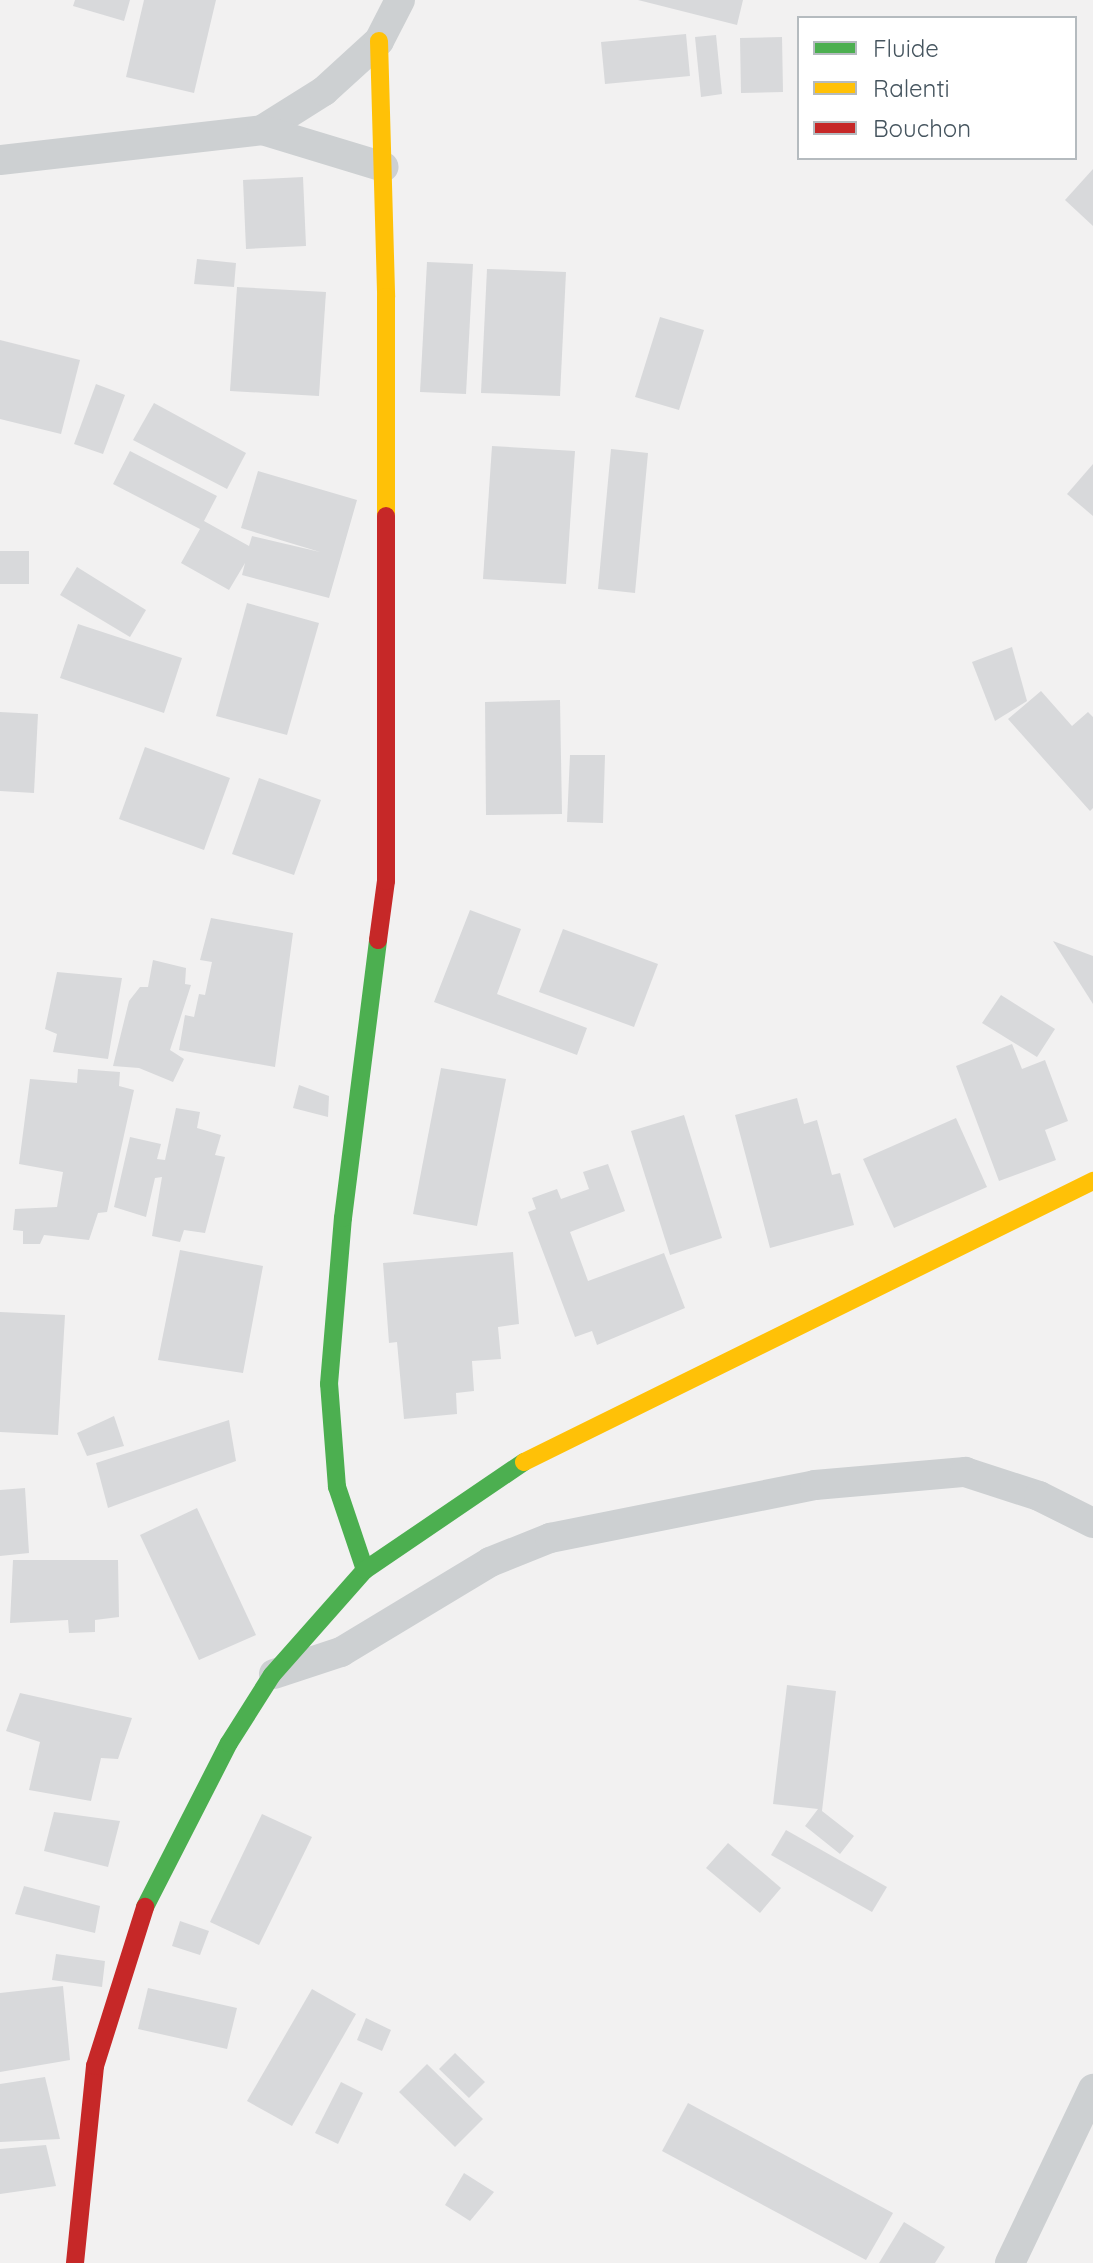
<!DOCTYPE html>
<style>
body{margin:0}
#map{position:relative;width:1093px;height:2263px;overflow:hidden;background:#f2f1f1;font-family:Quicksand,sans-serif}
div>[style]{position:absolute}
.building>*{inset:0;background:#d8d9db}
.street>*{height:30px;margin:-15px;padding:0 15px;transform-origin:15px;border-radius:15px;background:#cdd0d2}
.fast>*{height:18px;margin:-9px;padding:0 9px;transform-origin:9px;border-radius:9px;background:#4caf50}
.slow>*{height:18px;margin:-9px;padding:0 9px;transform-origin:9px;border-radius:9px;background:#ffc107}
.jam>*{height:18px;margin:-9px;padding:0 9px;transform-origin:9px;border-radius:9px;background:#c62828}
span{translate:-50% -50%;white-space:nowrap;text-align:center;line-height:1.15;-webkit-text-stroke:6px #fff;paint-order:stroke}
.legend{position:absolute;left:797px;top:16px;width:280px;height:144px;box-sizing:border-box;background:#fff;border:2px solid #b5bbbf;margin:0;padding:10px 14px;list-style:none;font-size:24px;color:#46555f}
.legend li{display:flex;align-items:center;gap:16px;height:40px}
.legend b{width:40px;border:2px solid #b5bbbf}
</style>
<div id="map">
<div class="building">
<div style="clip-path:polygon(75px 0,130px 0,124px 21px,73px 6px)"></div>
<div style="clip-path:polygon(144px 0,216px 0,194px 93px,126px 77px)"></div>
<div style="clip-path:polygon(638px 0,743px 0,737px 25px)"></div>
<div style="clip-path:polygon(686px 34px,690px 76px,605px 84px,601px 42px)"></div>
<div style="clip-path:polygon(716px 35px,722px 94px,701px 97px,695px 37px)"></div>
<div style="clip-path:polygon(782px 37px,783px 92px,741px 93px,740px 38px)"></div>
<div style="clip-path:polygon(1093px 169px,1093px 226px,1065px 200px)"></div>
<div style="clip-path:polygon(303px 177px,306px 246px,246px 249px,243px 180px)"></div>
<div style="clip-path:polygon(197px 259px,236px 263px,234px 287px,194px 284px)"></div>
<div style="clip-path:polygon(427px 262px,473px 264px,466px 394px,420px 392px)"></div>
<div style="clip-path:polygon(487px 269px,566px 272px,560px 396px,481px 393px)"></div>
<div style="clip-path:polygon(237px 287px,326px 292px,319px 396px,230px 391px)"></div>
<div style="clip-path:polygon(660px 317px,704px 330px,679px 410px,635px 397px)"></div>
<div style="clip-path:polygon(0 340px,80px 360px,61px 434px,0 419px)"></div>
<div style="clip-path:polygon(96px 384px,125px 395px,103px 454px,74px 444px)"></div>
<div style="clip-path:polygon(154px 403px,246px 453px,227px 489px,133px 440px)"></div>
<div style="clip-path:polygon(492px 446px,575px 451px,566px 584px,483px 579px)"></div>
<div style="clip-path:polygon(611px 449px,648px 453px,635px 593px,598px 589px)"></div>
<div style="clip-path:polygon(130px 451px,217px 496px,204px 521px,249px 546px,252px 536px,320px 552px,241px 528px,258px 471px,357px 500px,329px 598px,242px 575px,245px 563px,229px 590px,181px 563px,200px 529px,113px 484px)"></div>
<div style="clip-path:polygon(1093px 464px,1093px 516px,1067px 494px)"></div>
<div style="clip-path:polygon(0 551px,29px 551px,29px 584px,0 584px)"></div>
<div style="clip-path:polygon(77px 567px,146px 610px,130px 637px,60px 595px)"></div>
<div style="clip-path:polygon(247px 603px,319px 623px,287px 735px,216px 716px)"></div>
<div style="clip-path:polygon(78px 624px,182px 658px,164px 713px,60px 678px)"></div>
<div style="clip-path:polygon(1012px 647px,1027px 701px,995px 721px,972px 662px)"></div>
<div style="clip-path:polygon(1041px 691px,1072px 726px,1088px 712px,1093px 717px,1093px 808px,1090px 811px,1008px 719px)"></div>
<div style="clip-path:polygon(560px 700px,562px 814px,486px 815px,485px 702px)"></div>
<div style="clip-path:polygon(0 712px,38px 714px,34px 793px,0 791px)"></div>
<div style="clip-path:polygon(145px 747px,230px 778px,204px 850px,119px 819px)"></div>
<div style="clip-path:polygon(570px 755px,605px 755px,603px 823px,567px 822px)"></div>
<div style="clip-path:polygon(259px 778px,321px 800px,294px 875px,232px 854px)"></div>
<div style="clip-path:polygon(470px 910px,521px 929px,497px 994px,587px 1028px,577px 1055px,434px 1002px)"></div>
<div style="clip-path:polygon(211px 918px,293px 933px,275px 1067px,179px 1050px,185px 1015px,194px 1017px,199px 994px,205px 995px,212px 962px,200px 960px)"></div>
<div style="clip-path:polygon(563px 929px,658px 964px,634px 1027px,539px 992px)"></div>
<div style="clip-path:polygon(1053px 941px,1093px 956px,1093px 1004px)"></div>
<div style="clip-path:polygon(153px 960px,186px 968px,185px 984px,191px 985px,170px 1050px,184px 1059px,173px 1082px,139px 1068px,113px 1066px,129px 1001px,140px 987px,148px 987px)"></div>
<div style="clip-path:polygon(57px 972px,122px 978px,108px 1059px,53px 1052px,57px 1034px,45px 1029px)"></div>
<div style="clip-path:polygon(1001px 995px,1055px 1029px,1037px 1057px,982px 1023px)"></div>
<div style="clip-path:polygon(1012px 1044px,1022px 1069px,1045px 1060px,1068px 1121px,1045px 1130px,1056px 1160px,999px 1181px,956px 1066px)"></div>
<div style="clip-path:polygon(441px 1068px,506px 1079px,477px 1226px,413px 1214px)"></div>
<div style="clip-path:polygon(78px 1069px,120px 1072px,119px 1086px,134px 1090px,107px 1212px,98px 1213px,89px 1240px,44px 1235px,40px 1244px,23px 1244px,23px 1231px,13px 1230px,15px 1209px,57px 1207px,63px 1172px,19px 1164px,30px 1079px,77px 1083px)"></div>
<div style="clip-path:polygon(299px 1085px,329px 1096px,328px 1117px,293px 1108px)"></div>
<div style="clip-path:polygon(797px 1098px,804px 1124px,817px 1120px,832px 1175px,840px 1173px,854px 1225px,770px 1248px,735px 1115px)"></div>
<div style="clip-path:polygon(176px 1108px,200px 1112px,197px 1128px,221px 1135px,215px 1155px,225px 1157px,205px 1233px,184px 1230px,180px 1242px,152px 1236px,162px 1177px,155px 1178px,146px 1217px,114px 1207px,130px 1137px,161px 1144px,157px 1159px,165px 1160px)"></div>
<div style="clip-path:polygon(684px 1115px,722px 1238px,670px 1255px,631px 1131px)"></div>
<div style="clip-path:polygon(956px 1118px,987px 1187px,894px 1228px,863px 1159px)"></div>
<div style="clip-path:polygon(608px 1164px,625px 1211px,570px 1232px,588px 1281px,664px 1253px,685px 1308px,597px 1345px,592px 1331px,575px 1337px,528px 1212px,536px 1209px,532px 1198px,557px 1189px,561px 1199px,589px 1189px,583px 1172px)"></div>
<div style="clip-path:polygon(180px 1250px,263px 1266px,243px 1373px,158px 1360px)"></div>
<div style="clip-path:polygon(513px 1252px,519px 1324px,498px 1327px,501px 1359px,472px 1361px,474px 1391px,456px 1393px,457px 1414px,404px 1419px,397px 1342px,389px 1343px,383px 1263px)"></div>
<div style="clip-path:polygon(0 1312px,65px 1315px,58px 1435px,0 1432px)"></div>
<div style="clip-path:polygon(114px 1416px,124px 1446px,87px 1456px,77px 1433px)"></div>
<div style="clip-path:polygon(229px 1420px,236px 1461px,108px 1508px,96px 1463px)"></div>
<div style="clip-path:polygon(25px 1488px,29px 1553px,0 1556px,0 1490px)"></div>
<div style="clip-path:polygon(197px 1508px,256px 1635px,199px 1660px,140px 1535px)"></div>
<div style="clip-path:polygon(13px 1560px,118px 1560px,119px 1617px,95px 1620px,95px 1632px,69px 1633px,68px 1620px,10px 1623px)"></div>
<div style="clip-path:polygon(787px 1685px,836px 1691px,822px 1811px,854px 1836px,840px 1854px,805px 1826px,818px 1809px,773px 1804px)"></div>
<div style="clip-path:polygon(20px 1693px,132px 1718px,118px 1759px,101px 1758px,91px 1801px,29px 1790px,40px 1742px,6px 1731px)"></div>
<div style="clip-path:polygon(54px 1812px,120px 1821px,108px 1867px,44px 1851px)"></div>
<div style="clip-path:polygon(262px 1814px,312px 1837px,259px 1945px,210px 1922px)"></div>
<div style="clip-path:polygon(786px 1830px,887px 1887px,872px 1912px,771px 1855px)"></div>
<div style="clip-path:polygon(728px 1843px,781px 1888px,760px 1913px,706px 1868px)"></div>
<div style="clip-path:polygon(24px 1886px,100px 1906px,95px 1933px,15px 1914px)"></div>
<div style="clip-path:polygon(180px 1921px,209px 1931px,200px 1955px,172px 1946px)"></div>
<div style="clip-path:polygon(56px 1954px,105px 1961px,102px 1987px,52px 1980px)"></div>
<div style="clip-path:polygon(63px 1986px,70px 2060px,0 2072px,0 1993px)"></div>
<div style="clip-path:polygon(148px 1988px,237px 2008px,227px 2049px,138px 2029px)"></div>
<div style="clip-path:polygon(312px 1989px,356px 2014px,292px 2126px,247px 2101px)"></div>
<div style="clip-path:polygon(366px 2018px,391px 2030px,382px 2051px,357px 2040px)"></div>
<div style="clip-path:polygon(455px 2053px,485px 2082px,469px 2098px,439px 2069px)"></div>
<div style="clip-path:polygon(427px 2064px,483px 2119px,455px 2147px,399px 2092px)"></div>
<div style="clip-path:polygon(45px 2077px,60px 2139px,0 2142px,0 2084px)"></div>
<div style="clip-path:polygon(341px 2082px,363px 2093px,338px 2144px,315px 2133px)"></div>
<div style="clip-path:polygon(688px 2103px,893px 2213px,866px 2260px,662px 2151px)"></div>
<div style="clip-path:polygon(46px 2145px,56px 2186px,0 2194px,0 2149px)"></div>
<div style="clip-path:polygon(464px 2173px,494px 2192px,470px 2221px,445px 2205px)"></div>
<div style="clip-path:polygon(904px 2222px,945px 2247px,935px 2263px,879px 2263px)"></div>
</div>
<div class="street">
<div style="left:262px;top:130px;width:73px;rotate:-32.2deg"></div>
<div style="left:324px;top:91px;width:74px;rotate:-42.3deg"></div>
<div style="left:379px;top:41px;width:46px;rotate:-62.9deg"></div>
<div style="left:0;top:160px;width:264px;rotate:-6.5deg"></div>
<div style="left:262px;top:130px;width:127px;rotate:16.9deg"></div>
<div style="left:274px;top:1674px;width:71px;rotate:-18.2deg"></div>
<div style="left:341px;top:1652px;width:174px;rotate:-31.1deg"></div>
<div style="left:490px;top:1562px;width:65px;rotate:-21.8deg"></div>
<div style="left:550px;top:1538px;width:270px;rotate:-11.3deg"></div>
<div style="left:815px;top:1485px;width:151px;rotate:-5deg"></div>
<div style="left:965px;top:1472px;width:78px;rotate:18deg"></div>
<div style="left:1039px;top:1496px;width:60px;rotate:26.6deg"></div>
<div style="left:1010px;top:2263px;width:193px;rotate:-64.5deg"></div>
</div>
<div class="fast">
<div style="left:365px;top:1570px;width:88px;rotate:-108.6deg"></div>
<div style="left:337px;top:1487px;width:103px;rotate:-94.4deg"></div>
<div style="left:329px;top:1384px;width:167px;rotate:-85.2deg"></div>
<div style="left:343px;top:1218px;width:280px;rotate:-82.8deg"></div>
<div style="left:145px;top:1907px;width:184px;rotate:-62.9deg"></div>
<div style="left:229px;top:1743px;width:80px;rotate:-57.7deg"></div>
<div style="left:272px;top:1675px;width:140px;rotate:-48.5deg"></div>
<div style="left:365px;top:1570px;width:192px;rotate:-34.2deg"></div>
</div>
<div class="slow">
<div style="left:379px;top:41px;width:256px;rotate:88.4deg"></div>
<div style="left:386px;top:297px;width:219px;rotate:90deg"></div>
<div style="left:524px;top:1462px;width:635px;rotate:-26.28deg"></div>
</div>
<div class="jam">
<div style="left:378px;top:940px;width:60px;rotate:-82.3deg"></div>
<div style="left:386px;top:881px;width:365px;rotate:-90deg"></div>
<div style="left:75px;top:2263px;width:198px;rotate:-84.2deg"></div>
<div style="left:95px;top:2066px;width:167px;rotate:-72.5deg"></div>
</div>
<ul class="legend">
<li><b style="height:10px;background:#4caf50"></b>Fluide</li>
<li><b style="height:10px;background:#ffc107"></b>Ralenti</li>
<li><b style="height:10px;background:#c62828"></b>Bouchon</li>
</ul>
</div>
